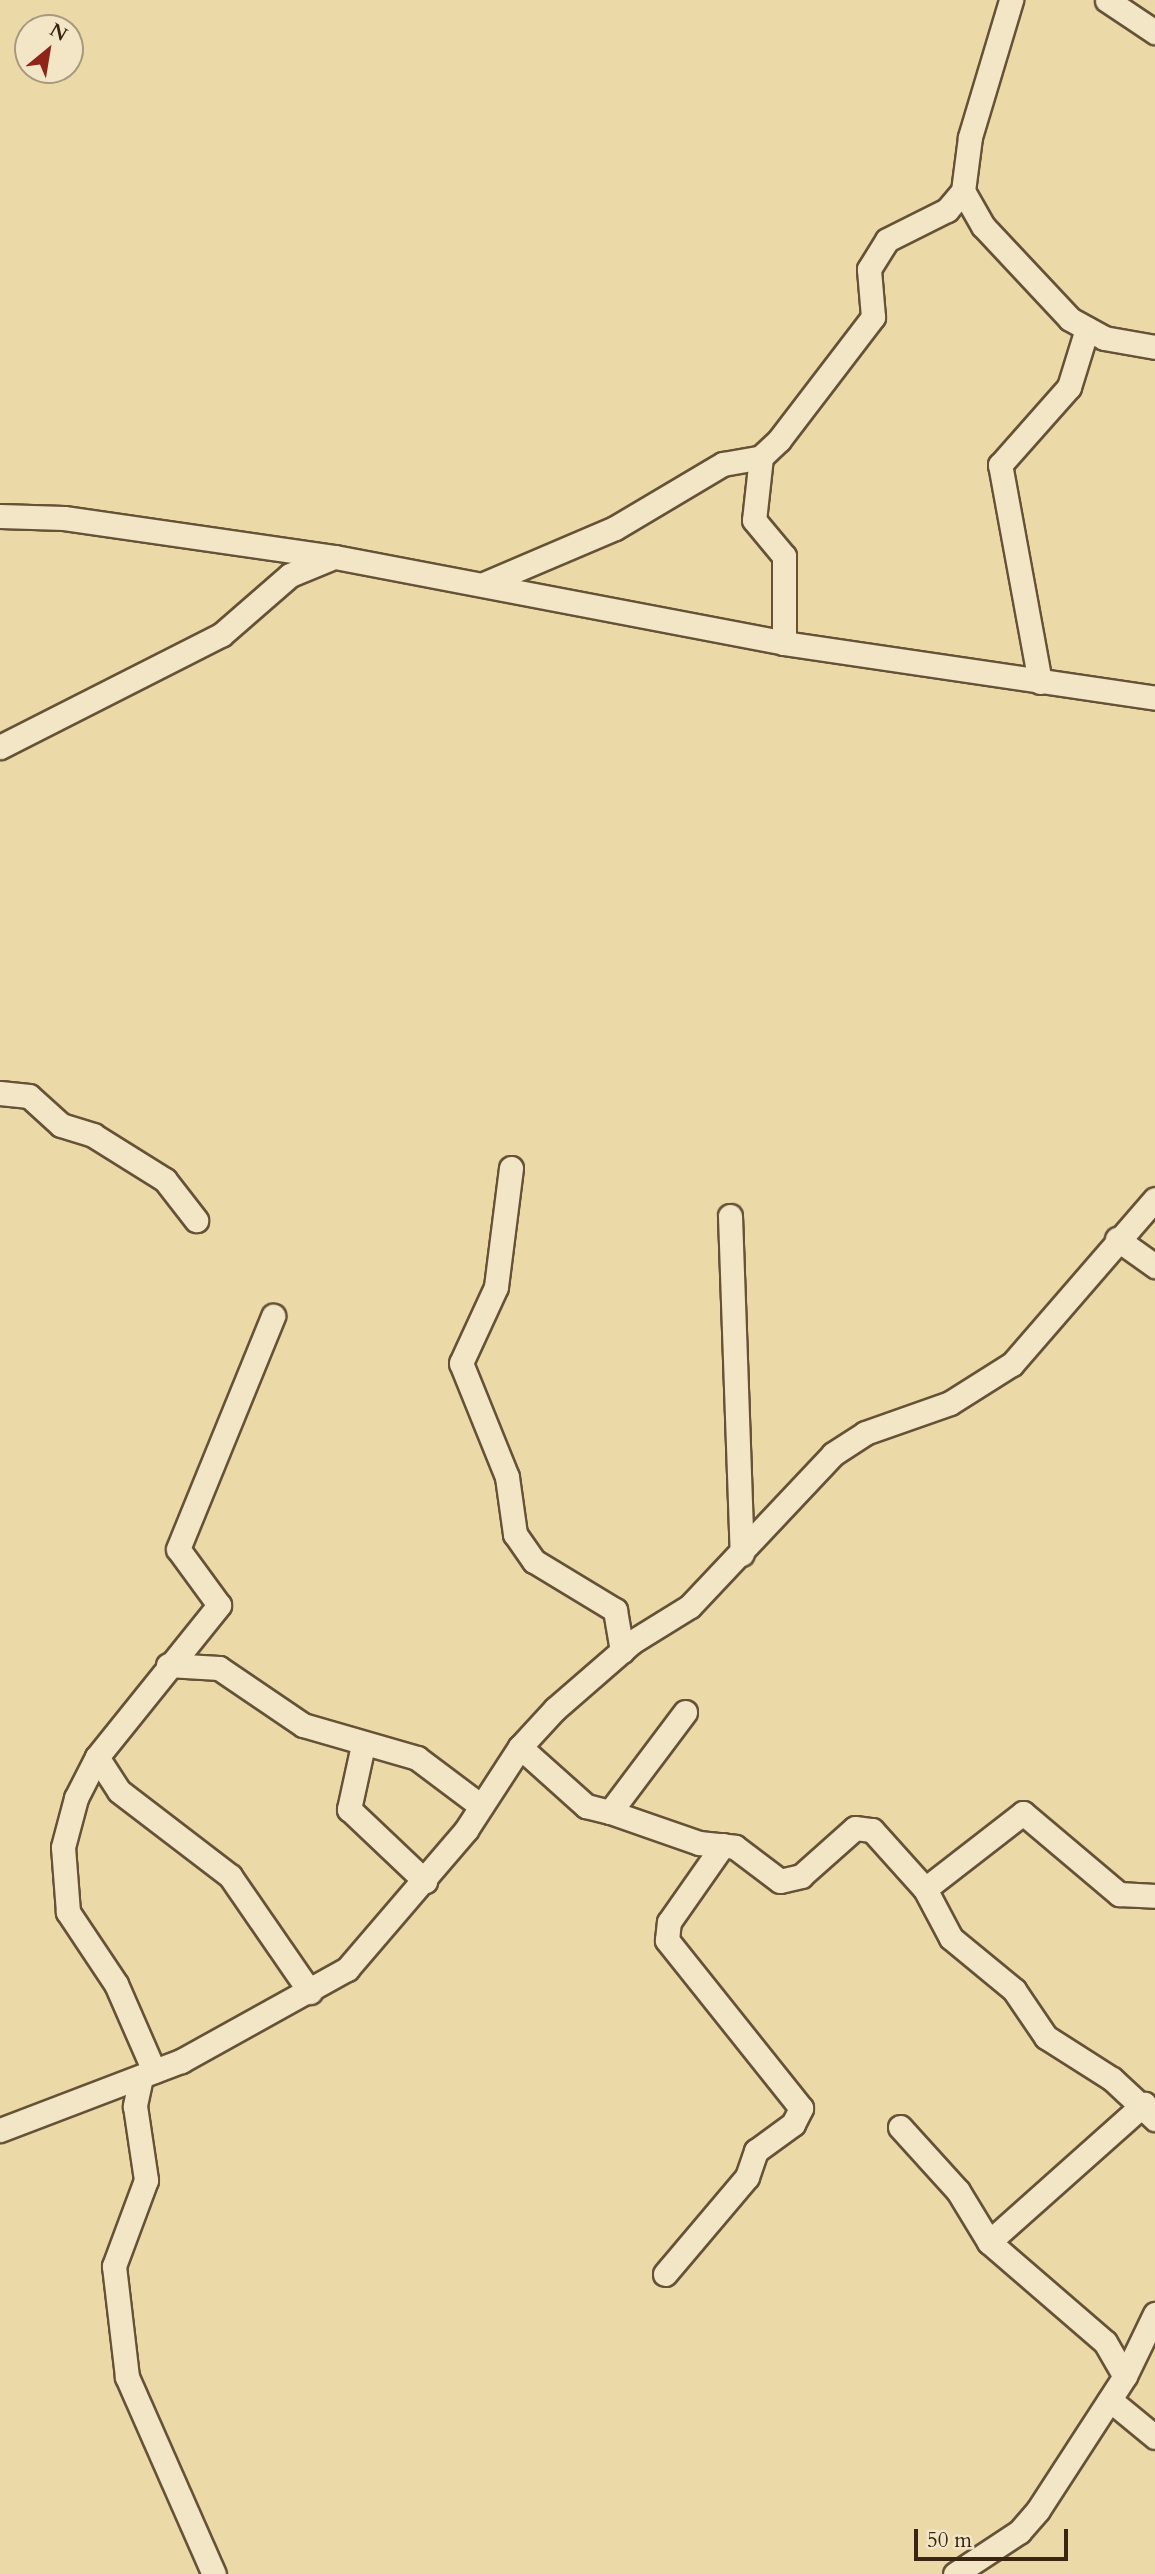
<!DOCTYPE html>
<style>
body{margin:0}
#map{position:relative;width:1155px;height:2574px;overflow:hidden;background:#ebd9a8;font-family:Cardo,serif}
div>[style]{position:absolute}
.roads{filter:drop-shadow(2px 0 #665237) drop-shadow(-2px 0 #665237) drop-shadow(0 2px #665237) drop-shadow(0 -2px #665237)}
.street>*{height:23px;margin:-11.5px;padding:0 11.5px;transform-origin:11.5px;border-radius:11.5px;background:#f2e6c6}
span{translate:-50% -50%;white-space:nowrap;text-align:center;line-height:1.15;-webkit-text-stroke:5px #f2e6c6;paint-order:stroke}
.north{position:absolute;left:14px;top:14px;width:70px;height:70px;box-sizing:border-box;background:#f2e6c6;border:2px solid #a8997e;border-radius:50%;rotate:30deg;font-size:19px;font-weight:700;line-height:28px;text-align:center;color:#392511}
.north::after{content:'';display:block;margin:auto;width:24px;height:32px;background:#8f2418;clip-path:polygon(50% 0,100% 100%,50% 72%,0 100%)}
.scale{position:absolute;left:914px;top:2529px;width:154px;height:32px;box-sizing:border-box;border:4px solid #392511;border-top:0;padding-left:9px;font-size:21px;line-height:24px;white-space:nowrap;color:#392511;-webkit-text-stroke:5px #f2e6c6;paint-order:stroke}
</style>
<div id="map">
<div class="roads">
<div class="street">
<div style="left:1107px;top:0;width:58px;rotate:33.7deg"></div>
<div style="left:963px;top:191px;width:40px;rotate:60.3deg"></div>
<div style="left:983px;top:226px;width:127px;rotate:46.9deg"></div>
<div style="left:1070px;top:319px;width:39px;rotate:29deg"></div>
<div style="left:1104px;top:338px;width:52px;rotate:10deg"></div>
<div style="left:761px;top:457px;width:63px;rotate:96.3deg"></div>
<div style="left:754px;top:520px;width:47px;rotate:50.2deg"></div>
<div style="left:784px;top:556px;width:87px;rotate:90deg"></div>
<div style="left:0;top:516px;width:64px;rotate:1.8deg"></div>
<div style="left:64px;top:518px;width:274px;rotate:8.2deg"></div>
<div style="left:335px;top:557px;width:457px;rotate:10.8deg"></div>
<div style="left:784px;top:643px;width:375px;rotate:8.4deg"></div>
<div style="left:486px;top:583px;width:140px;rotate:-23.1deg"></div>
<div style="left:615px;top:528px;width:126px;rotate:-30.7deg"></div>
<div style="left:723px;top:464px;width:39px;rotate:-10deg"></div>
<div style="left:761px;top:457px;width:25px;rotate:-43deg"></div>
<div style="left:779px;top:440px;width:155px;rotate:-52.6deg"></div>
<div style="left:873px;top:317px;width:48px;rotate:-94.8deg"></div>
<div style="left:869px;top:269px;width:34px;rotate:-58deg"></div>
<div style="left:887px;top:240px;width:67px;rotate:-26.6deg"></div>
<div style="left:947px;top:210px;width:25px;rotate:-50deg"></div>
<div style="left:963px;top:191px;width:54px;rotate:-82.6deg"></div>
<div style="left:970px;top:137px;width:143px;rotate:-73.3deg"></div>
<div style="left:1040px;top:682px;width:221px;rotate:-100.4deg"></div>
<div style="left:1000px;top:465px;width:104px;rotate:-48.5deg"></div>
<div style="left:1069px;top:387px;width:61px;rotate:-72.8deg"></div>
<div style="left:0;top:747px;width:248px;rotate:-26.9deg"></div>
<div style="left:221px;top:635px;width:91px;rotate:-41deg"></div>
<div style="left:290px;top:575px;width:42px;rotate:-22.3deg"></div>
<div style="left:0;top:1093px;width:29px;rotate:6deg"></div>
<div style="left:29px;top:1096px;width:43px;rotate:42.2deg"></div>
<div style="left:61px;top:1125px;width:34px;rotate:17deg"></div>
<div style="left:93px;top:1135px;width:85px;rotate:32deg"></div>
<div style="left:165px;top:1180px;width:51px;rotate:52.2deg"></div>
<div style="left:511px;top:1168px;width:120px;rotate:97.2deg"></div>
<div style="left:496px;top:1287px;width:84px;rotate:114.7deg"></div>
<div style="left:461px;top:1363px;width:123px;rotate:68deg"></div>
<div style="left:507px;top:1477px;width:58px;rotate:82deg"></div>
<div style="left:515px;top:1534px;width:33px;rotate:55deg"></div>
<div style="left:534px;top:1561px;width:95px;rotate:31.2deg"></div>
<div style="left:615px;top:1610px;width:42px;rotate:80.3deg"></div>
<div style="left:730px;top:1216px;width:338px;rotate:88deg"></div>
<div style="left:1117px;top:1239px;width:47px;rotate:35.4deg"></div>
<div style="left:168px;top:1665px;width:51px;rotate:3.4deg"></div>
<div style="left:219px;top:1668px;width:102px;rotate:34.2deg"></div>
<div style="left:303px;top:1725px;width:119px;rotate:16.1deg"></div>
<div style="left:417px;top:1758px;width:80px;rotate:36.9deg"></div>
<div style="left:363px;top:1745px;width:66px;rotate:102.3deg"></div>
<div style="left:349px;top:1809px;width:105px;rotate:43.5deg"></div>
<div style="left:520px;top:1747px;width:89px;rotate:41.8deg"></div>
<div style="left:586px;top:1806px;width:25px;rotate:14deg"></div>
<div style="left:610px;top:1812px;width:125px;rotate:-53.1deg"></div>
<div style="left:97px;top:1757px;width:40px;rotate:57.1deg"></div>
<div style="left:119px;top:1791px;width:140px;rotate:37.4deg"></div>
<div style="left:230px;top:1876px;width:141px;rotate:55.4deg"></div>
<div style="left:610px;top:1812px;width:94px;rotate:19.2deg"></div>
<div style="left:699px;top:1843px;width:36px;rotate:6deg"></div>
<div style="left:735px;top:1847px;width:56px;rotate:37.1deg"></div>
<div style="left:780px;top:1881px;width:22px;rotate:-13deg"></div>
<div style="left:801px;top:1876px;width:72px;rotate:-41.6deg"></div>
<div style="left:855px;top:1828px;width:17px;rotate:7deg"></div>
<div style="left:872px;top:1830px;width:79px;rotate:48.1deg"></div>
<div style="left:925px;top:1889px;width:55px;rotate:62deg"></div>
<div style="left:951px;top:1938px;width:82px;rotate:39.5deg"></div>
<div style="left:1014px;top:1990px;width:57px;rotate:55.8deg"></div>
<div style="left:1046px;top:2037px;width:78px;rotate:32.5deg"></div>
<div style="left:1112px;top:2079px;width:59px;rotate:42.9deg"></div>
<div style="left:925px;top:1889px;width:124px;rotate:-37.8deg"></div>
<div style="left:1023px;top:1813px;width:126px;rotate:40.2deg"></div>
<div style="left:1119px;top:1894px;width:36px;rotate:3deg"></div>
<div style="left:154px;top:2071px;width:95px;rotate:-113.6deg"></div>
<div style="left:116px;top:1984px;width:87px;rotate:-123.7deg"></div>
<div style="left:68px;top:1912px;width:65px;rotate:-94.4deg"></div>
<div style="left:63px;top:1847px;width:51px;rotate:-75.1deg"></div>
<div style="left:76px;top:1798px;width:46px;rotate:-62.9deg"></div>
<div style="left:97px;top:1757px;width:195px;rotate:-51.2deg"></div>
<div style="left:219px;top:1605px;width:69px;rotate:-126.2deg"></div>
<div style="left:178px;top:1549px;width:252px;rotate:-67.8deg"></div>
<div style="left:141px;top:2077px;width:30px;rotate:102deg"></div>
<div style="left:135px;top:2106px;width:75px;rotate:81.5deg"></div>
<div style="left:146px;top:2180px;width:92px;rotate:110.4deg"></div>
<div style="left:114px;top:2266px;width:112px;rotate:83.3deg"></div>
<div style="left:127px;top:2377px;width:215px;rotate:66.2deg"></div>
<div style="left:900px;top:2127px;width:86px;rotate:47.8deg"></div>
<div style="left:958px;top:2191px;width:60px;rotate:58.7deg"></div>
<div style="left:989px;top:2242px;width:153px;rotate:40.8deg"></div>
<div style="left:1105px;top:2342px;width:39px;rotate:60deg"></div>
<div style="left:0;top:2130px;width:194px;rotate:-20.9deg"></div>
<div style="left:181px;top:2061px;width:190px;rotate:-29deg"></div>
<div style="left:347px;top:1969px;width:183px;rotate:-49.4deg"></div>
<div style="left:466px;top:1830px;width:99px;rotate:-57deg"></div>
<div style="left:520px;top:1747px;width:52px;rotate:-47.4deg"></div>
<div style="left:555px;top:1709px;width:102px;rotate:-41deg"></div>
<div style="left:632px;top:1642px;width:68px;rotate:-31.8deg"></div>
<div style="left:690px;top:1606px;width:209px;rotate:-46.7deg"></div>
<div style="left:833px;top:1454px;width:38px;rotate:-33deg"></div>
<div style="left:865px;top:1433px;width:90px;rotate:-19.4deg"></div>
<div style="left:950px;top:1403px;width:73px;rotate:-32.2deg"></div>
<div style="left:1012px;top:1364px;width:218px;rotate:-49.1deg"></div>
<div style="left:989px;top:2242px;width:208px;rotate:-41.7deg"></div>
<div style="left:665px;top:2274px;width:127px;rotate:-49.8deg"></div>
<div style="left:747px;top:2177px;width:28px;rotate:-71deg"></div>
<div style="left:756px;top:2151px;width:46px;rotate:-36.1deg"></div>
<div style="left:793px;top:2124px;width:18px;rotate:-63deg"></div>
<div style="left:801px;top:2108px;width:215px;rotate:-128.6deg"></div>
<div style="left:667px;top:1940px;width:18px;rotate:-84deg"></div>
<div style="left:669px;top:1922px;width:94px;rotate:-55deg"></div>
<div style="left:1110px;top:2400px;width:58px;rotate:39.4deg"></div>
<div style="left:955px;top:2574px;width:77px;rotate:-33.3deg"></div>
<div style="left:1019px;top:2532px;width:29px;rotate:-49deg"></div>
<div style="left:1038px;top:2510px;width:160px;rotate:-57deg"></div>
<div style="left:1125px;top:2376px;width:69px;rotate:-64.2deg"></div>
</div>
</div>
<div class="north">N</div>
<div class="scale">50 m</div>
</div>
